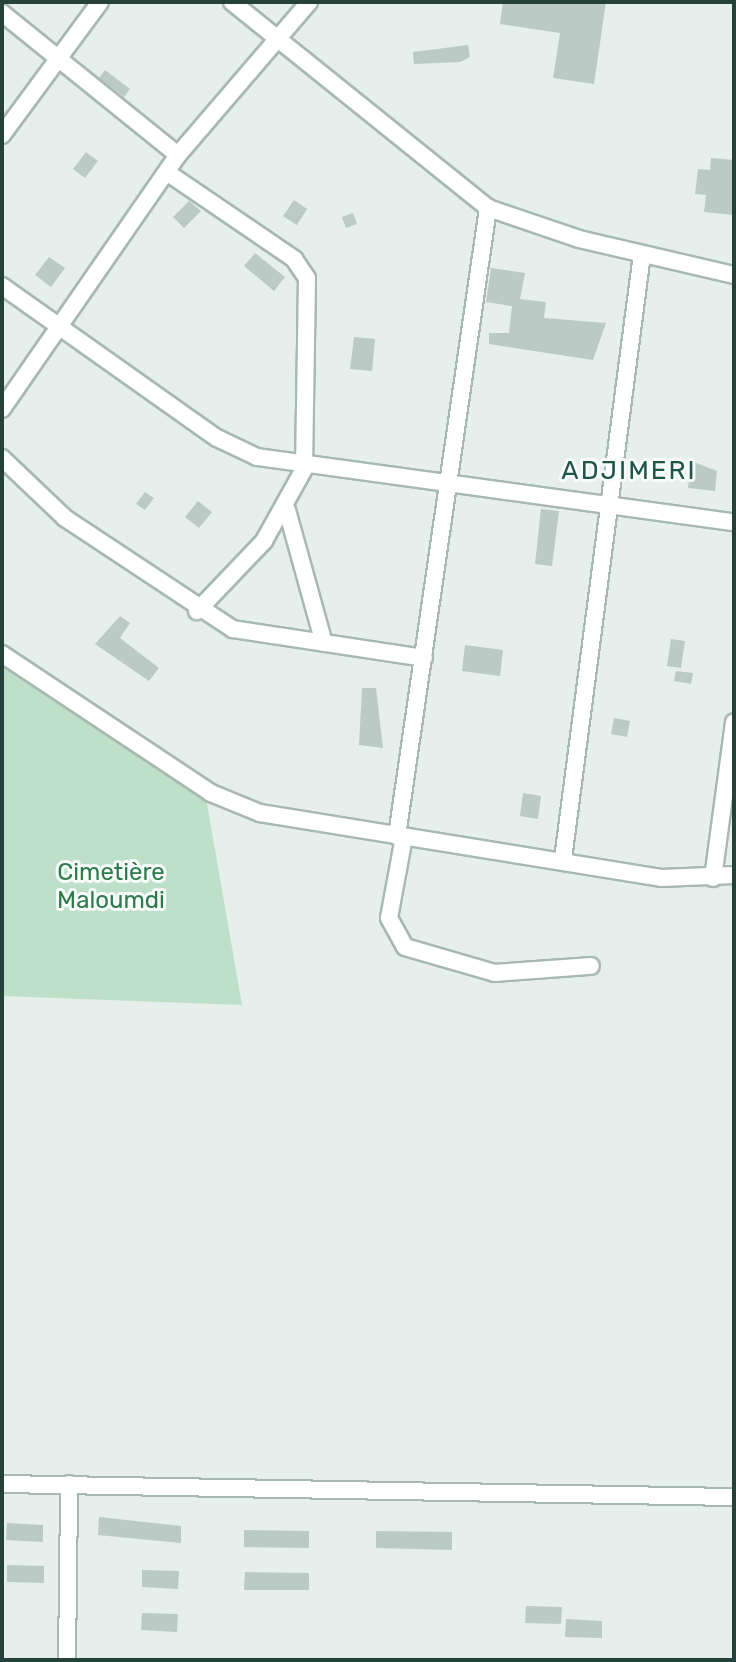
<!DOCTYPE html>
<meta charset="utf-8">
<style>
body{margin:0}
#map{position:relative;width:736px;height:1662px;overflow:hidden;background:#e6efeb;font-family:Rubik,sans-serif}
div>[style]{position:absolute}
.green>*{inset:0;background:#bfe0c8}
.building>*{inset:0;background:#bbcac4}
.roads{filter:drop-shadow(2px 0 #a8b8b2) drop-shadow(-2px 0 #a8b8b2) drop-shadow(0 2px #a8b8b2) drop-shadow(0 -2px #a8b8b2)}
.street>*{height:16px;margin:-8px;padding:0 8px;transform-origin:8px;border-radius:8px;background:#fff}
span{translate:-50% -50%;white-space:nowrap;text-align:center;line-height:1.15;-webkit-text-stroke:6px #f7fbf9;paint-order:stroke}
.park-label{font-size:24px;color:#2d7a4b}
.neighbourhood-label{font-size:26px;color:#1f5548;letter-spacing:2px}
.frame{position:absolute;inset:0;border:4px solid #24423a;pointer-events:none}
</style>
<div id="map">
<div class="green">
<div style="clip-path:polygon(2px 661px,206px 798px,242px 1005px,2px 996px)"></div>
</div>
<div class="building">
<div style="clip-path:polygon(503px 2px,606px 2px,594px 84px,553px 78px,560px 33px,500px 24px)"></div>
<div style="clip-path:polygon(468px 45px,470px 57px,460px 62px,414px 64px,413px 52px)"></div>
<div style="clip-path:polygon(105px 70px,130px 89px,124px 97px,99px 78px)"></div>
<div style="clip-path:polygon(86px 152px,98px 161px,85px 178px,73px 169px)"></div>
<div style="clip-path:polygon(711px 158px,734px 160px,734px 215px,704px 212px,706px 195px,695px 194px,698px 169px,710px 170px)"></div>
<div style="clip-path:polygon(294px 200px,307px 209px,297px 225px,283px 216px)"></div>
<div style="clip-path:polygon(189px 201px,201px 211px,184px 228px,173px 217px)"></div>
<div style="clip-path:polygon(353px 213px,357px 224px,346px 228px,342px 217px)"></div>
<div style="clip-path:polygon(255px 253px,285px 277px,274px 291px,244px 266px)"></div>
<div style="clip-path:polygon(49px 257px,65px 268px,51px 287px,35px 275px)"></div>
<div style="clip-path:polygon(491px 268px,525px 273px,520px 299px,546px 302px,544px 318px,606px 323px,593px 360px,489px 344px,489px 333px,509px 333px,512px 306px,486px 302px)"></div>
<div style="clip-path:polygon(354px 337px,375px 339px,372px 371px,350px 369px)"></div>
<div style="clip-path:polygon(691px 461px,717px 471px,715px 491px,688px 488px)"></div>
<div style="clip-path:polygon(145px 492px,154px 498px,145px 510px,136px 504px)"></div>
<div style="clip-path:polygon(198px 501px,212px 512px,199px 528px,185px 517px)"></div>
<div style="clip-path:polygon(541px 509px,559px 511px,552px 566px,535px 564px)"></div>
<div style="clip-path:polygon(120px 616px,130px 623px,120px 638px,159px 668px,149px 681px,95px 644px)"></div>
<div style="clip-path:polygon(671px 639px,685px 641px,681px 668px,667px 666px)"></div>
<div style="clip-path:polygon(465px 645px,503px 650px,500px 676px,462px 671px)"></div>
<div style="clip-path:polygon(676px 671px,693px 673px,691px 684px,674px 681px)"></div>
<div style="clip-path:polygon(362px 688px,376px 688px,383px 748px,359px 745px)"></div>
<div style="clip-path:polygon(614px 718px,630px 721px,627px 737px,611px 734px)"></div>
<div style="clip-path:polygon(523px 793px,541px 796px,538px 819px,520px 816px)"></div>
<div style="clip-path:polygon(99px 1517px,181px 1526px,181px 1543px,98px 1535px)"></div>
<div style="clip-path:polygon(7px 1523px,43px 1525px,43px 1542px,6px 1540px)"></div>
<div style="clip-path:polygon(244px 1530px,309px 1531px,309px 1548px,244px 1547px)"></div>
<div style="clip-path:polygon(376px 1531px,452px 1532px,452px 1550px,376px 1548px)"></div>
<div style="clip-path:polygon(7px 1565px,44px 1566px,44px 1583px,7px 1582px)"></div>
<div style="clip-path:polygon(142px 1570px,179px 1571px,178px 1589px,142px 1587px)"></div>
<div style="clip-path:polygon(245px 1572px,309px 1573px,309px 1590px,244px 1590px)"></div>
<div style="clip-path:polygon(526px 1606px,562px 1607px,561px 1624px,525px 1623px)"></div>
<div style="clip-path:polygon(142px 1613px,178px 1614px,177px 1632px,141px 1630px)"></div>
<div style="clip-path:polygon(566px 1619px,602px 1621px,602px 1638px,565px 1637px)"></div>
</div>
<div class="roads">
<div class="street">
<div style="left:232px;top:2px;width:329px;rotate:38.8deg"></div>
<div style="left:488px;top:208px;width:96px;rotate:18.8deg"></div>
<div style="left:579px;top:239px;width:159px;rotate:13.1deg"></div>
<div style="left:2px;top:13px;width:226px;rotate:38.9deg"></div>
<div style="left:2px;top:135px;width:165px;rotate:-53.6deg"></div>
<div style="left:168px;top:173px;width:153px;rotate:34.3deg"></div>
<div style="left:294px;top:259px;width:23px;rotate:56deg"></div>
<div style="left:307px;top:278px;width:191px;rotate:90.9deg"></div>
<div style="left:304px;top:469px;width:82px;rotate:119.1deg"></div>
<div style="left:264px;top:541px;width:97px;rotate:133.7deg"></div>
<div style="left:2px;top:286px;width:263px;rotate:35.3deg"></div>
<div style="left:217px;top:438px;width:44px;rotate:25.4deg"></div>
<div style="left:257px;top:457px;width:481px;rotate:7.8deg"></div>
<div style="left:2px;top:409px;width:309px;rotate:-55.3deg"></div>
<div style="left:178px;top:155px;width:201px;rotate:-49.4deg"></div>
<div style="left:2px;top:458px;width:87px;rotate:43.6deg"></div>
<div style="left:65px;top:518px;width:201px;rotate:33.5deg"></div>
<div style="left:233px;top:629px;width:193px;rotate:8.6deg"></div>
<div style="left:287px;top:510px;width:138px;rotate:74.5deg"></div>
<div style="left:2px;top:654px;width:251px;rotate:33.6deg"></div>
<div style="left:211px;top:793px;width:53px;rotate:22.2deg"></div>
<div style="left:260px;top:813px;width:406px;rotate:9.2deg"></div>
<div style="left:661px;top:878px;width:73px;rotate:-2.4deg"></div>
<div style="left:397px;top:836px;width:635px;rotate:-81.75deg"></div>
<div style="left:404px;top:837px;width:82px;rotate:100.5deg"></div>
<div style="left:389px;top:918px;width:33px;rotate:61deg"></div>
<div style="left:405px;top:947px;width:94px;rotate:16.1deg"></div>
<div style="left:495px;top:973px;width:96px;rotate:-4.2deg"></div>
<div style="left:563px;top:859px;width:610px;rotate:-82.56deg"></div>
<div style="left:713px;top:878px;width:157px;rotate:-82.3deg"></div>
<div style="left:2px;top:1484px;width:732px;rotate:1.02deg"></div>
<div style="left:67px;top:1660px;width:176px;rotate:-89.3deg"></div>
</div>
</div>
<div class="park-label">
<span style="left:111px;top:887px">Cimetière<br>Maloumdi</span>
</div>
<div class="neighbourhood-label">
<span style="left:629px;top:471px">ADJIMERI</span>
</div>
<div class="frame"></div>
</div>
